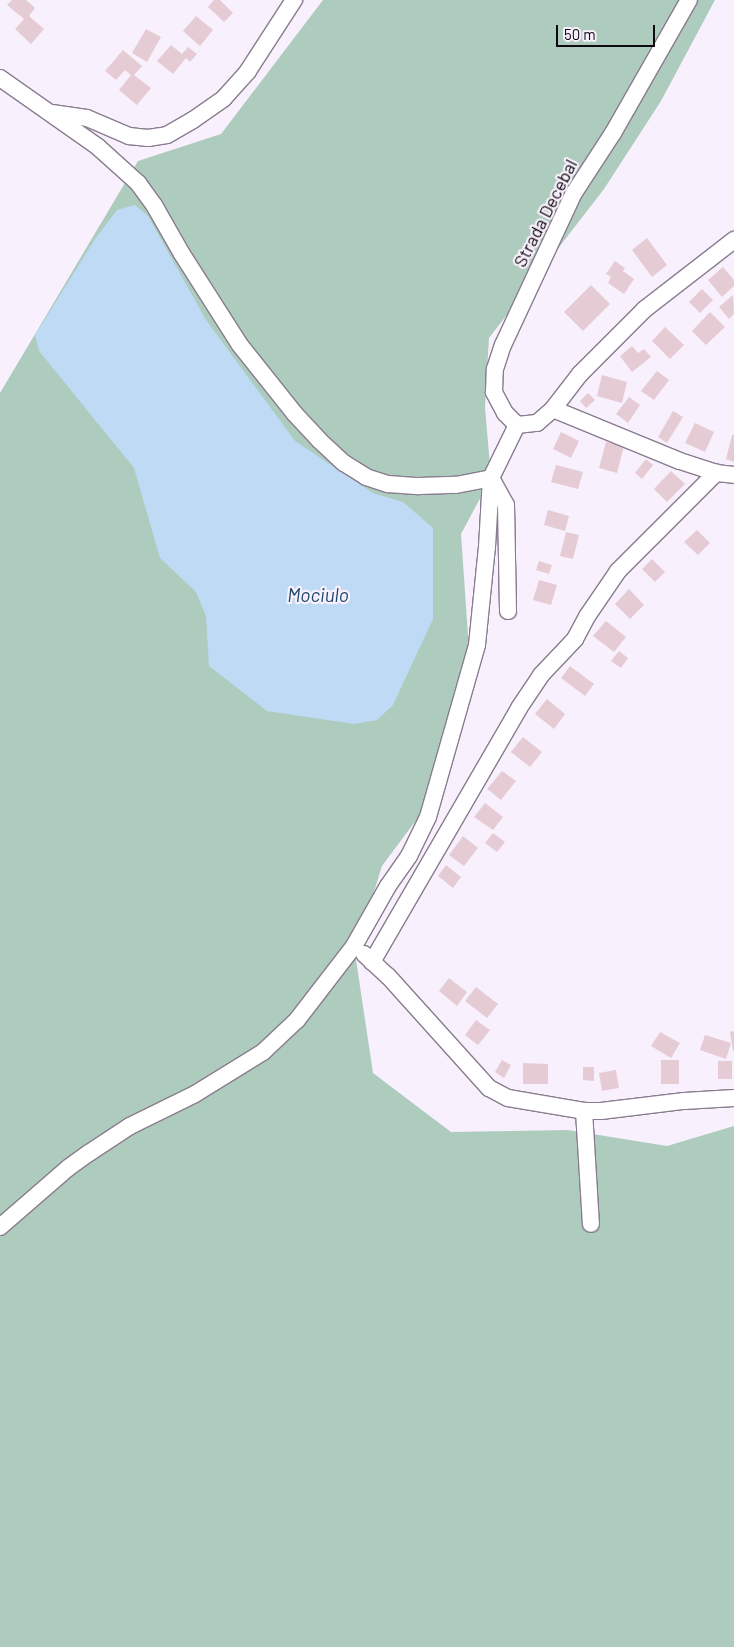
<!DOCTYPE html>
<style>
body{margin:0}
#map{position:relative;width:734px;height:1647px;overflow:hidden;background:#f9f0fd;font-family:Barlow,sans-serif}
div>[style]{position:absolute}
.green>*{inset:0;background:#aeccbe}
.water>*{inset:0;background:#bedaf4}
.building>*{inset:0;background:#e5cbd4}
.roads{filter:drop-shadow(1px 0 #897c8f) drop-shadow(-1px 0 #897c8f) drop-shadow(0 1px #897c8f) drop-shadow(0 -1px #897c8f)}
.minor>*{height:16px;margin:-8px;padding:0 8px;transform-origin:8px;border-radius:8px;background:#fff}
span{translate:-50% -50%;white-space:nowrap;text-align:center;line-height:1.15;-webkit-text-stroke:4.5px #f9f0fd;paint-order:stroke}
.street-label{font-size:18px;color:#0f0a11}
.water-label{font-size:19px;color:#1b4669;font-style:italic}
.scale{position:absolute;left:556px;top:25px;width:99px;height:22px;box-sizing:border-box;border:2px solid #0f0a11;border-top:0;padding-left:6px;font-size:15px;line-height:18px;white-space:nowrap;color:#0f0a11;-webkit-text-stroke:4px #f9f0fd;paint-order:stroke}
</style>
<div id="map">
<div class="green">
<div style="clip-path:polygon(323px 0,715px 0,661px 101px,604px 189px,489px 338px,485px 407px,491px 478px,461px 534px,472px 693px,446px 780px,382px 866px,355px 953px,373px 1073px,451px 1132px,568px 1130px,667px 1146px,734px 1126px,734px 1647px,0 1647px,0 393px,138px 161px,221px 134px)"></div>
</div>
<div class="water">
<div style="clip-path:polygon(135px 205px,148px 216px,206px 320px,295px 441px,373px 493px,403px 502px,433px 528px,433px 619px,393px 705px,377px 720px,354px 724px,267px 711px,209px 666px,206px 616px,196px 592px,160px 558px,134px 468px,39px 351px,35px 335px,95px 239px,117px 210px)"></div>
</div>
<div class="building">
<div style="clip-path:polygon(12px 0,26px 0,35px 8px,29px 16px,44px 29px,31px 44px,15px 29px,24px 19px,7px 5px)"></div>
<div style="clip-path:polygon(214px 0,220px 0,233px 13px,224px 22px,208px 7px)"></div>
<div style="clip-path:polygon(196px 16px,213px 30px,200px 46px,183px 31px)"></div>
<div style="clip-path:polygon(146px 29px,161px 37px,147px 62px,132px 53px)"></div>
<div style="clip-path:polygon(171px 45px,182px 54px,188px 47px,197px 54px,190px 62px,186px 58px,173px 74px,157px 61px)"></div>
<div style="clip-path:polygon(123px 50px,142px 66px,134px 75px,151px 88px,137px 105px,119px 90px,131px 75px,125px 70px,116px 80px,105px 71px)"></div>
<div style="clip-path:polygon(647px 238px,667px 265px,652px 277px,632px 250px)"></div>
<div style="clip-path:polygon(615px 261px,625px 268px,623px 271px,634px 279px,624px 294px,608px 283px,611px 277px,606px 274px)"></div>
<div style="clip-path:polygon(723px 267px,734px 280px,734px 286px,722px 297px,708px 280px)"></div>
<div style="clip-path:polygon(591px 285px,610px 304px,583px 331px,564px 312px)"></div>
<div style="clip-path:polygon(702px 289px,713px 300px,700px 313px,689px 302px)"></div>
<div style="clip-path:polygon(733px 295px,734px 314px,729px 319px,719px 307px)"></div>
<div style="clip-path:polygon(710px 312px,725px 327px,706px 345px,692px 331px)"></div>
<div style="clip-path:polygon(665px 327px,684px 345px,670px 359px,652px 341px)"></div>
<div style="clip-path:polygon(632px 346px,638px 353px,644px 349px,651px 357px,632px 372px,620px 356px)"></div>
<div style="clip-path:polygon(657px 371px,669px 380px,654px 400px,641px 391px)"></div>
<div style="clip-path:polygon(602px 375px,627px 382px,622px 403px,597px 396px)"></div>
<div style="clip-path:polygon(588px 393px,595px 400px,586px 408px,580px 401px)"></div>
<div style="clip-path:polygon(629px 397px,640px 405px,628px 423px,616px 414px)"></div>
<div style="clip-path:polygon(673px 411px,683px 417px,667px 443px,658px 437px)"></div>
<div style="clip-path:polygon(695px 423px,714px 432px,705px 452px,685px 443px)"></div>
<div style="clip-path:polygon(561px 432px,579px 441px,571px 458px,553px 449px)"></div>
<div style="clip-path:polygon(732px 435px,734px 435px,734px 462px,726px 459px)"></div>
<div style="clip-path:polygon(606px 442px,624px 446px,617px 473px,599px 468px)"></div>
<div style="clip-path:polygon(646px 459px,653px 465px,642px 479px,635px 473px)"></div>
<div style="clip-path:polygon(556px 465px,583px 472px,578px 489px,551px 482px)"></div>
<div style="clip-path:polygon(671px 471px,685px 484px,667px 502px,654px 489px)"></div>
<div style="clip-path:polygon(548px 510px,569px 516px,565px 531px,544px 525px)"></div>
<div style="clip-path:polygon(697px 530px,710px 543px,698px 555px,684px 542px)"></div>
<div style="clip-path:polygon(566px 532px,579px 535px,573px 559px,560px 556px)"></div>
<div style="clip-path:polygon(652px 559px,665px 572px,655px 582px,642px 569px)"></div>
<div style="clip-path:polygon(539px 561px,552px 565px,549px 574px,536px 570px)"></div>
<div style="clip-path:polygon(539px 580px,557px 585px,551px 605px,533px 600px)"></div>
<div style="clip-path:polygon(629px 589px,644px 605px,630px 619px,615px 604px)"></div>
<div style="clip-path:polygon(606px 621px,626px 637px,614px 652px,593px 636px)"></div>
<div style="clip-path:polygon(619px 651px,628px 658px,621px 668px,611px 661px)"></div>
<div style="clip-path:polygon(570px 666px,594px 684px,585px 696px,561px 678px)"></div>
<div style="clip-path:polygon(547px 699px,565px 714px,554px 729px,535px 714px)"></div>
<div style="clip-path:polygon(523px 737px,542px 752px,530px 767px,511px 752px)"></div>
<div style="clip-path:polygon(502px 771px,516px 781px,501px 800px,487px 789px)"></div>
<div style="clip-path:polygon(485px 803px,503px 817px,493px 830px,474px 817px)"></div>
<div style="clip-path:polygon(493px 833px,505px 842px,497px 852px,485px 843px)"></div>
<div style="clip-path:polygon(463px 836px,478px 848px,464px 866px,449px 855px)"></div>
<div style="clip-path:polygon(446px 865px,461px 877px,453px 888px,438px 876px)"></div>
<div style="clip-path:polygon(449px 978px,467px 992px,457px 1006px,439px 991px)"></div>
<div style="clip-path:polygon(476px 987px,498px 1004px,487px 1018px,465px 1001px)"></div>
<div style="clip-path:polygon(476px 1020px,490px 1030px,478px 1045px,465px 1035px)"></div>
<div style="clip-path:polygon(734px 1031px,734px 1051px,733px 1051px,730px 1032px)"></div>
<div style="clip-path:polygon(660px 1032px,680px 1043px,671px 1058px,651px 1046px)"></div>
<div style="clip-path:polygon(705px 1035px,731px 1043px,726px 1059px,700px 1050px)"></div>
<div style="clip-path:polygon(502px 1060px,511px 1065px,504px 1078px,495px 1072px)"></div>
<div style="clip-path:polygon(661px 1060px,679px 1060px,679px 1084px,661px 1084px)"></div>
<div style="clip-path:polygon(718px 1061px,732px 1061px,732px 1079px,718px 1079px)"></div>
<div style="clip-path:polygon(523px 1063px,548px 1064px,548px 1084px,523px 1084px)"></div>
<div style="clip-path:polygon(583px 1067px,594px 1067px,594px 1081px,583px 1080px)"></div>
<div style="clip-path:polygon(616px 1070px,619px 1088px,602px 1091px,599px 1073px)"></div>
</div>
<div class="roads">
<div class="minor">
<div style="left:0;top:78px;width:120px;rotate:35.1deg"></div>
<div style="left:98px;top:147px;width:54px;rotate:42deg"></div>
<div style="left:138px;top:183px;width:27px;rotate:54deg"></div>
<div style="left:154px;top:205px;width:56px;rotate:60.3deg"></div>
<div style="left:182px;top:254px;width:108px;rotate:57.5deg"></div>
<div style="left:240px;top:345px;width:87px;rotate:51.5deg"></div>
<div style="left:294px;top:413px;width:37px;rotate:47deg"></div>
<div style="left:319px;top:440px;width:34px;rotate:43deg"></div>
<div style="left:344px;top:463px;width:26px;rotate:32deg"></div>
<div style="left:366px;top:477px;width:23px;rotate:18deg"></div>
<div style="left:388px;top:484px;width:31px;rotate:4deg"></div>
<div style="left:419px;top:486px;width:37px;rotate:-2deg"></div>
<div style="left:456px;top:485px;width:36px;rotate:-11deg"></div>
<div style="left:52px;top:113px;width:35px;rotate:8deg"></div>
<div style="left:87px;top:118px;width:46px;rotate:23.2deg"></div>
<div style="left:129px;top:136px;width:19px;rotate:6deg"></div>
<div style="left:148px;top:138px;width:19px;rotate:-9deg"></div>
<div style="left:167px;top:135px;width:30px;rotate:-30deg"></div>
<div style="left:193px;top:120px;width:38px;rotate:-35deg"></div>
<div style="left:224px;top:98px;width:36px;rotate:-48deg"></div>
<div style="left:248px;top:71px;width:85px;rotate:-57.1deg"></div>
<div style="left:553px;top:409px;width:137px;rotate:22.3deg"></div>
<div style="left:680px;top:461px;width:38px;rotate:18deg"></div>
<div style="left:716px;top:473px;width:18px;rotate:6deg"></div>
<div style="left:517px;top:425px;width:17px;rotate:-135deg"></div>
<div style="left:505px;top:413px;width:24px;rotate:-118deg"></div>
<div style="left:494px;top:392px;width:23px;rotate:-88deg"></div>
<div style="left:495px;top:369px;width:25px;rotate:-72deg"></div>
<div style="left:503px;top:345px;width:168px;rotate:-65deg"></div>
<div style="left:574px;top:193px;width:72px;rotate:-57deg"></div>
<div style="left:613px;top:133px;width:153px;rotate:-60.3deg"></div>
<div style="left:517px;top:425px;width:20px;rotate:-6deg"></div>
<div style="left:537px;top:423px;width:21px;rotate:-41deg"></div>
<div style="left:553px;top:409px;width:44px;rotate:-52.4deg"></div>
<div style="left:580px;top:374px;width:92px;rotate:-45deg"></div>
<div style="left:645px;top:309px;width:113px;rotate:-37.8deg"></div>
<div style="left:491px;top:478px;width:31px;rotate:61deg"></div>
<div style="left:506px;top:505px;width:106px;rotate:88.9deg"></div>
<div style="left:364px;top:954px;width:33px;rotate:43deg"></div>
<div style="left:388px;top:976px;width:151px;rotate:48deg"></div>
<div style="left:489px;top:1088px;width:21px;rotate:28deg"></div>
<div style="left:508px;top:1098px;width:77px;rotate:9.7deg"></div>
<div style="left:584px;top:1111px;width:17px"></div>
<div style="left:601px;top:1111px;width:84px;rotate:-6.9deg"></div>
<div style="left:684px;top:1101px;width:50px;rotate:-3.4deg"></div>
<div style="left:372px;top:962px;width:293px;rotate:-59.9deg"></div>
<div style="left:519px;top:708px;width:40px;rotate:-56deg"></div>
<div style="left:541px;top:675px;width:50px;rotate:-46.6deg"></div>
<div style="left:575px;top:639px;width:27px;rotate:-62deg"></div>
<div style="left:588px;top:615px;width:53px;rotate:-55.7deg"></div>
<div style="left:618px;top:571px;width:139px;rotate:-45deg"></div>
<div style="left:584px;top:1111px;width:113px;rotate:86.5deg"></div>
<div style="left:0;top:1227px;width:90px;rotate:-40.9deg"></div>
<div style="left:68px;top:1168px;width:26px;rotate:-36deg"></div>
<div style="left:89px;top:1153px;width:49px;rotate:-33.4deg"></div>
<div style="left:130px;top:1126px;width:72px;rotate:-26.2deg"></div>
<div style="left:195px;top:1094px;width:80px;rotate:-31.7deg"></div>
<div style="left:263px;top:1052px;width:47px;rotate:-43.3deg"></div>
<div style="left:297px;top:1020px;width:93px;rotate:-52.4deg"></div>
<div style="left:354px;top:946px;width:69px;rotate:-60.5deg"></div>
<div style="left:388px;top:886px;width:37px;rotate:-55deg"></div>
<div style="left:409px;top:856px;width:43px;rotate:-64deg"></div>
<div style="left:428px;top:817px;width:179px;rotate:-74.1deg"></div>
<div style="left:477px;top:645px;width:99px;rotate:-84.2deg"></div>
<div style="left:487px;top:547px;width:69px;rotate:-86.7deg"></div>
<div style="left:491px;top:478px;width:59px;rotate:-63.9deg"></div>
</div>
</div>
<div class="street-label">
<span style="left:545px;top:213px;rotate:-63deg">Strada Decebal</span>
</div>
<div class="water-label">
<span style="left:318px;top:595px">Mociulo</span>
</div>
<div class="scale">50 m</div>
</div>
